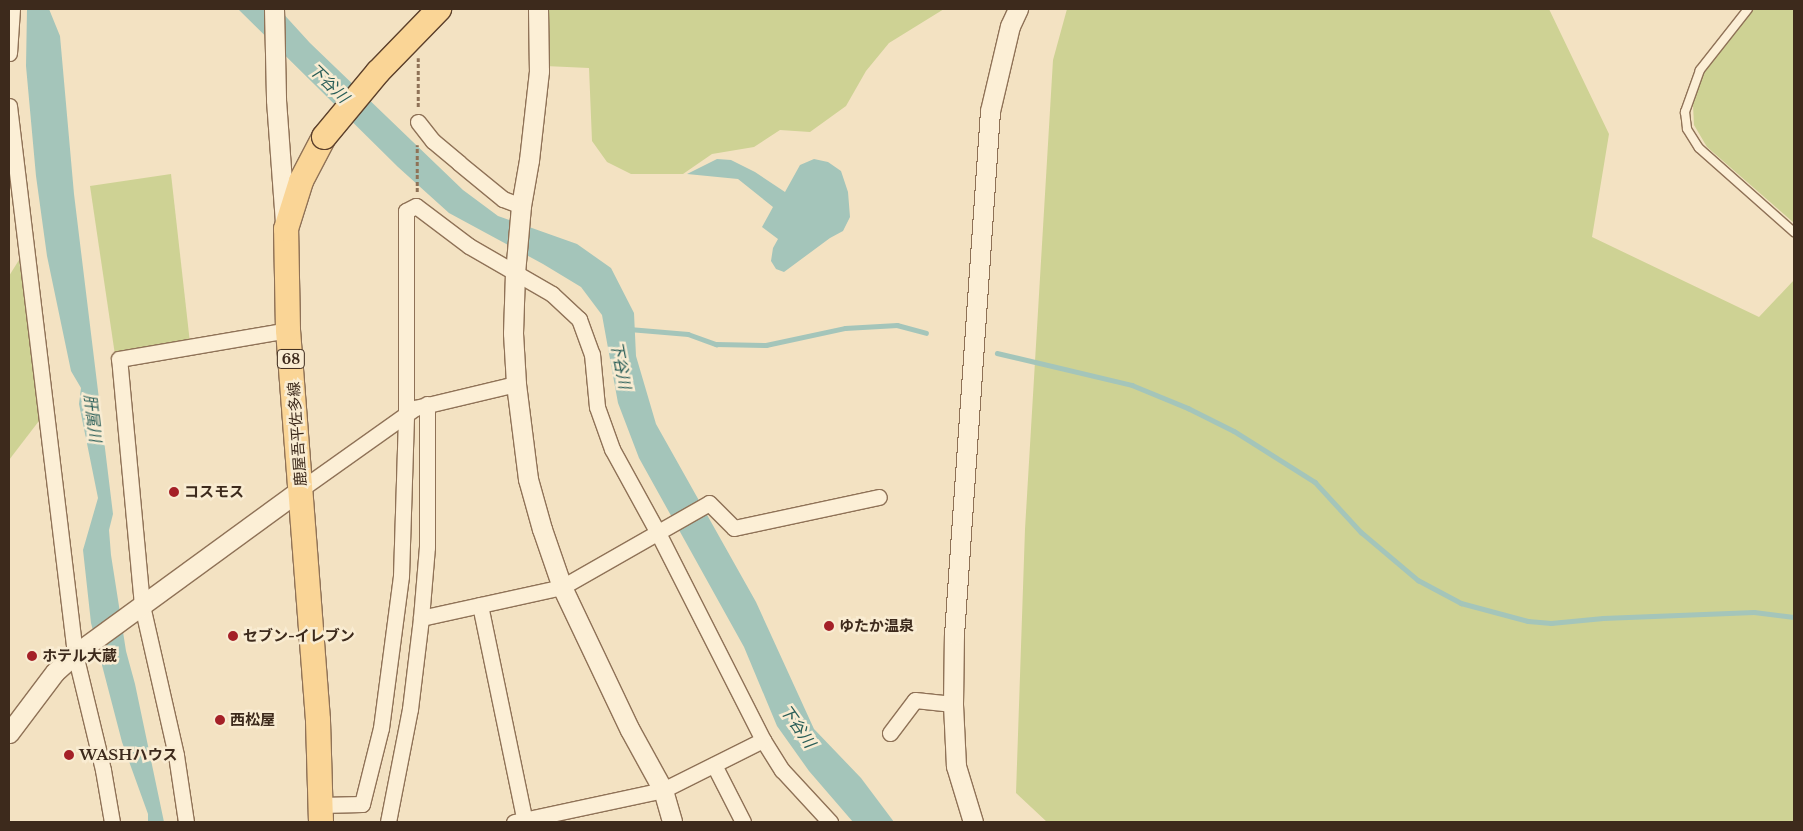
<!DOCTYPE html>
<meta charset="utf-8">
<style>
body{margin:0}
#map{position:relative;width:1803px;height:831px;overflow:hidden;background:#f3e2c2;font-family:"Libre Baskerville","Noto Sans JP",serif}
div>[style]{position:absolute}
.green>*{inset:0;background:#ced294}
.water>*{inset:0;background:#a4c5ba}
.stream>*{height:4.5px;margin:-2.25px;padding:0 2.25px;transform-origin:2.25px;border-radius:2.25px;background:#a4c5ba}
.path>*{height:2.5px;margin-top:-1.25px;transform-origin:0;background:repeating-linear-gradient(90deg,#8f7257 0 4px,transparent 0 6.5px)}
.roads{filter:drop-shadow(1px 0 #8f7257) drop-shadow(-1px 0 #8f7257) drop-shadow(0 1px #8f7257) drop-shadow(0 -1px #8f7257)}
.service>*{height:8px;margin:-4px;padding:0 4px;transform-origin:4px;border-radius:4px;background:#fcefd6}
.minor>*{height:15px;margin:-7.5px;padding:0 7.5px;transform-origin:7.5px;border-radius:7.5px;background:#fcefd6}
.tertiary>*{height:19px;margin:-9.5px;padding:0 9.5px;transform-origin:9.5px;border-radius:9.5px;background:#fcefd6}
.primary>*{height:24px;margin:-12px;padding:0 12px;transform-origin:12px;border-radius:12px;background:#fad596}
.bridges{filter:drop-shadow(1px 0 #5c402b) drop-shadow(-1px 0 #5c402b) drop-shadow(0 1px #5c402b) drop-shadow(0 -1px #5c402b)}
.primary-bridge>*{height:24px;margin:-12px;padding:0 12px;transform-origin:12px;border-radius:12px;background:#fad596}
.dots>*{width:14px;height:14px;translate:-50% -50%;box-sizing:border-box;border:2px solid #f9ecd2;border-radius:50%}
span{translate:-50% -50%;white-space:nowrap;text-align:center;line-height:1.15;-webkit-text-stroke:5px #f9ecd2;paint-order:stroke}
.shield-label span{padding:1px 4px;background:#f9ecd2;border:1px solid;border-radius:4px;-webkit-text-stroke-width:0}
.shield-label{font-size:14px;color:#3d2a1c;font-weight:700}
.street-label{font-size:15px;color:#3d2a1c}
.poi-label{font-size:15px;color:#3d2a1c;font-weight:700}
.left{translate:0 -50%;text-align:left}
.water-label{font-size:16px;color:#2a5e58;font-style:italic}
.frame{position:absolute;inset:0;border:10px solid #3d2a1c;pointer-events:none}
</style>
<div id="map">
<div class="green">
<div style="clip-path:polygon(542px 9px,944px 9px,889px 43px,866px 71px,846px 106px,810px 132px,780px 130px,754px 147px,712px 154px,683px 174px,631px 174px,607px 162px,592px 141px,589px 68px,545px 66px)"></div>
<div style="clip-path:polygon(1067px 9px,1549px 9px,1609px 134px,1592px 237px,1759px 317px,1794px 280px,1794px 822px,1047px 822px,1016px 793px,1025px 529px,1053px 60px)"></div>
<div style="clip-path:polygon(1752px 9px,1794px 9px,1794px 223px,1707px 147px,1694px 125px,1693px 105px,1699px 82px,1708px 65px)"></div>
<div style="clip-path:polygon(171px 174px,190px 343px,115px 355px,90px 186px)"></div>
<div style="clip-path:polygon(19px 260px,42px 417px,9px 460px,9px 276px)"></div>
</div>
<div class="water">
<div style="clip-path:polygon(27px 9px,49px 9px,60px 36px,74px 194px,113px 514px,109px 530px,111px 555px,126px 651px,135px 684px,164px 822px,148px 822px,148px 814px,122px 742px,91px 623px,83px 550px,98px 498px,79px 404px,81px 388px,71px 371px,47px 256px,36px 176px,26px 66px)"></div>
<div style="clip-path:polygon(238px 9px,279px 9px,310px 43px,463px 190px,498px 216px,577px 244px,611px 268px,634px 313px,636px 356px,656px 424px,756px 602px,814px 729px,861px 778px,894px 822px,853px 822px,809px 771px,777px 726px,744px 647px,639px 458px,618px 403px,602px 315px,581px 287px,543px 264px,449px 213px,398px 167px)"></div>
<div style="clip-path:polygon(717px 159px,731px 160px,755px 172px,785px 192px,800px 165px,814px 159px,828px 162px,841px 171px,848px 192px,850px 217px,843px 231px,830px 238px,784px 272px,776px 269px,771px 261px,773px 248px,778px 239px,762px 227px,773px 207px,738px 179px,687px 174px)"></div>
</div>
<div class="stream">
<div style="left:629px;top:329px;width:59px;rotate:4.8deg"></div>
<div style="left:688px;top:334px;width:30px;rotate:20deg"></div>
<div style="left:716px;top:344px;width:50px;rotate:1.1deg"></div>
<div style="left:766px;top:345px;width:81px;rotate:-12.1deg"></div>
<div style="left:845px;top:328px;width:52px;rotate:-3.3deg"></div>
<div style="left:897px;top:325px;width:30px;rotate:15deg"></div>
<div style="left:997px;top:353px;width:139px;rotate:13.3deg"></div>
<div style="left:1132px;top:385px;width:61px;rotate:22.3deg"></div>
<div style="left:1188px;top:408px;width:51px;rotate:26.6deg"></div>
<div style="left:1234px;top:431px;width:96px;rotate:32.2deg"></div>
<div style="left:1315px;top:482px;width:68px;rotate:47.4deg"></div>
<div style="left:1361px;top:532px;width:75px;rotate:40.1deg"></div>
<div style="left:1418px;top:580px;width:49px;rotate:28.1deg"></div>
<div style="left:1461px;top:603px;width:69px;rotate:15deg"></div>
<div style="left:1528px;top:621px;width:23px;rotate:5deg"></div>
<div style="left:1551px;top:623px;width:52px;rotate:-5.5deg"></div>
<div style="left:1603px;top:618px;width:151px;rotate:-2.3deg"></div>
<div style="left:1754px;top:612px;width:40px;rotate:7.1deg"></div>
</div>
<div class="path">
<div style="left:418px;top:107px;width:49px;rotate:-90deg"></div>
<div style="left:417px;top:192px;width:47px;rotate:-90deg"></div>
</div>
<div class="roads">
<div class="service">
<div style="left:1748px;top:9px;width:78px;rotate:128.2deg"></div>
<div style="left:1700px;top:70px;width:45px;rotate:109.7deg"></div>
<div style="left:1685px;top:112px;width:17px;rotate:83deg"></div>
<div style="left:1687px;top:129px;width:22px;rotate:58deg"></div>
<div style="left:1699px;top:148px;width:127px;rotate:41.5deg"></div>
</div>
<div class="minor">
<div style="left:9px;top:53px;width:44px;rotate:-86.1deg"></div>
<div style="left:9px;top:106px;width:552px;rotate:83.13deg"></div>
<div style="left:75px;top:654px;width:119px;rotate:76.4deg"></div>
<div style="left:103px;top:770px;width:53px;rotate:80.2deg"></div>
<div style="left:418px;top:122px;width:24px;rotate:52deg"></div>
<div style="left:433px;top:141px;width:34px;rotate:40deg"></div>
<div style="left:459px;top:163px;width:57px;rotate:39.3deg"></div>
<div style="left:503px;top:199px;width:19px;rotate:21deg"></div>
<div style="left:301px;top:489px;width:140px;rotate:-35.4deg"></div>
<div style="left:415px;top:408px;width:104px;rotate:-13.4deg"></div>
<div style="left:480px;top:605px;width:222px;rotate:78.3deg"></div>
<div style="left:421px;top:618px;width:144px;rotate:-12.4deg"></div>
<div style="left:562px;top:587px;width:169px;rotate:-29.7deg"></div>
<div style="left:709px;top:503px;width:35px;rotate:45deg"></div>
<div style="left:734px;top:528px;width:148px;rotate:-12.1deg"></div>
<div style="left:890px;top:733px;width:41px;rotate:-52.9deg"></div>
<div style="left:915px;top:700px;width:38px;rotate:6deg"></div>
<div style="left:714px;top:765px;width:64px;rotate:63deg"></div>
<div style="left:320px;top:805px;width:42px;rotate:-1.4deg"></div>
<div style="left:362px;top:804px;width:78px;rotate:-76deg"></div>
<div style="left:381px;top:728px;width:153px;rotate:-82.5deg"></div>
<div style="left:401px;top:576px;width:162px;rotate:-88.2deg"></div>
<div style="left:406px;top:414px;width:203px;rotate:-90deg"></div>
<div style="left:406px;top:211px;width:11px;rotate:-27deg"></div>
<div style="left:416px;top:206px;width:66px;rotate:37deg"></div>
<div style="left:469px;top:246px;width:96px;rotate:30deg"></div>
<div style="left:552px;top:294px;width:37px;rotate:43deg"></div>
<div style="left:579px;top:319px;width:37px;rotate:70deg"></div>
<div style="left:592px;top:354px;width:53px;rotate:84.6deg"></div>
<div style="left:597px;top:407px;width:45px;rotate:70.3deg"></div>
<div style="left:612px;top:449px;width:96px;rotate:61.3deg"></div>
<div style="left:658px;top:533px;width:232px;rotate:63.1deg"></div>
<div style="left:763px;top:740px;width:36px;rotate:58deg"></div>
<div style="left:782px;top:770px;width:71px;rotate:47.3deg"></div>
<div style="left:186px;top:822px;width:68px;rotate:-98.5deg"></div>
<div style="left:176px;top:755px;width:154px;rotate:-102.8deg"></div>
<div style="left:142px;top:605px;width:247px;rotate:-95.3deg"></div>
<div style="left:119px;top:359px;width:171px;rotate:-9.7deg"></div>
<div style="left:388px;top:822px;width:115px;rotate:-79deg"></div>
<div style="left:410px;top:709px;width:92px;rotate:-83.1deg"></div>
<div style="left:421px;top:618px;width:71px;rotate:-85.2deg"></div>
<div style="left:427px;top:547px;width:143px;rotate:-90deg"></div>
<div style="left:514px;top:822px;width:152px;rotate:-12.1deg"></div>
<div style="left:663px;top:790px;width:112px;rotate:-26.6deg"></div>
</div>
<div class="tertiary">
<div style="left:274px;top:9px;width:91px;rotate:88.7deg"></div>
<div style="left:276px;top:100px;width:122px;rotate:85.8deg"></div>
<div style="left:538px;top:9px;width:62px;rotate:89.1deg"></div>
<div style="left:539px;top:71px;width:90px;rotate:96.4deg"></div>
<div style="left:529px;top:160px;width:47px;rotate:99.9deg"></div>
<div style="left:521px;top:206px;width:67px;rotate:95.1deg"></div>
<div style="left:515px;top:273px;width:60px;rotate:91.9deg"></div>
<div style="left:513px;top:333px;width:51px;rotate:86.6deg"></div>
<div style="left:516px;top:384px;width:96px;rotate:82.8deg"></div>
<div style="left:528px;top:479px;width:52px;rotate:74.4deg"></div>
<div style="left:542px;top:529px;width:61px;rotate:71deg"></div>
<div style="left:562px;top:587px;width:158px;rotate:64.6deg"></div>
<div style="left:630px;top:730px;width:68px;rotate:61.2deg"></div>
<div style="left:663px;top:790px;width:33px;rotate:74deg"></div>
<div style="left:9px;top:733px;width:76px;rotate:-53deg"></div>
<div style="left:55px;top:672px;width:27px;rotate:-42deg"></div>
<div style="left:75px;top:654px;width:280px;rotate:-36.1deg"></div>
<div style="left:973px;top:822px;width:59px;rotate:-106.9deg"></div>
<div style="left:956px;top:766px;width:62px;rotate:-92.8deg"></div>
<div style="left:953px;top:704px;width:69px;rotate:-89.2deg"></div>
<div style="left:954px;top:635px;width:525px;rotate:-86.07deg"></div>
<div style="left:990px;top:111px;width:87px;rotate:-76.8deg"></div>
<div style="left:1010px;top:26px;width:19px;rotate:-65deg"></div>
</div>
<div class="primary">
<div style="left:321px;top:822px;width:102px;rotate:-91.7deg"></div>
<div style="left:318px;top:720px;width:391px;rotate:-94.4deg"></div>
<div style="left:288px;top:330px;width:101px;rotate:-91.1deg"></div>
<div style="left:286px;top:229px;width:50px;rotate:-72.6deg"></div>
<div style="left:301px;top:181px;width:50px;rotate:-62.4deg"></div>
</div>
</div>
<div class="bridges">
<div class="primary-bridge">
<div style="left:324px;top:137px;width:85px;rotate:-50.3deg"></div>
<div style="left:378px;top:72px;width:88px;rotate:-45.9deg"></div>
</div>
</div>
<div class="dots">
<div style="left:174px;top:492px;background:#a42027"></div>
<div style="left:829px;top:626px;background:#a42027"></div>
<div style="left:233px;top:636px;background:#a42027"></div>
<div style="left:32px;top:656px;background:#a42027"></div>
<div style="left:220px;top:720px;background:#a42027"></div>
<div style="left:69px;top:755px;background:#a42027"></div>
</div>
<div class="shield-label">
<span style="left:291px;top:359px">68</span>
</div>
<div class="street-label">
<span style="left:297px;top:434px;rotate:-94deg">鹿屋吾平佐多線</span>
</div>
<div class="poi-label">
<span class="left" style="left:184px;top:492px">コスモス</span>
<span class="left" style="left:839px;top:626px">ゆたか温泉</span>
<span class="left" style="left:243px;top:636px">セブン-イレブン</span>
<span class="left" style="left:42px;top:656px">ホテル大蔵</span>
<span class="left" style="left:230px;top:720px">西松屋</span>
<span class="left" style="left:79px;top:755px">WASHハウス</span>
</div>
<div class="water-label">
<span style="left:329px;top:83px;rotate:44deg">下谷川</span>
<span style="left:621px;top:365px;rotate:79deg">下谷川</span>
<span style="left:93px;top:418px;rotate:83deg">肝属川</span>
<span style="left:798px;top:726px;rotate:55deg">下谷川</span>
</div>
<div class="frame"></div>
</div>
